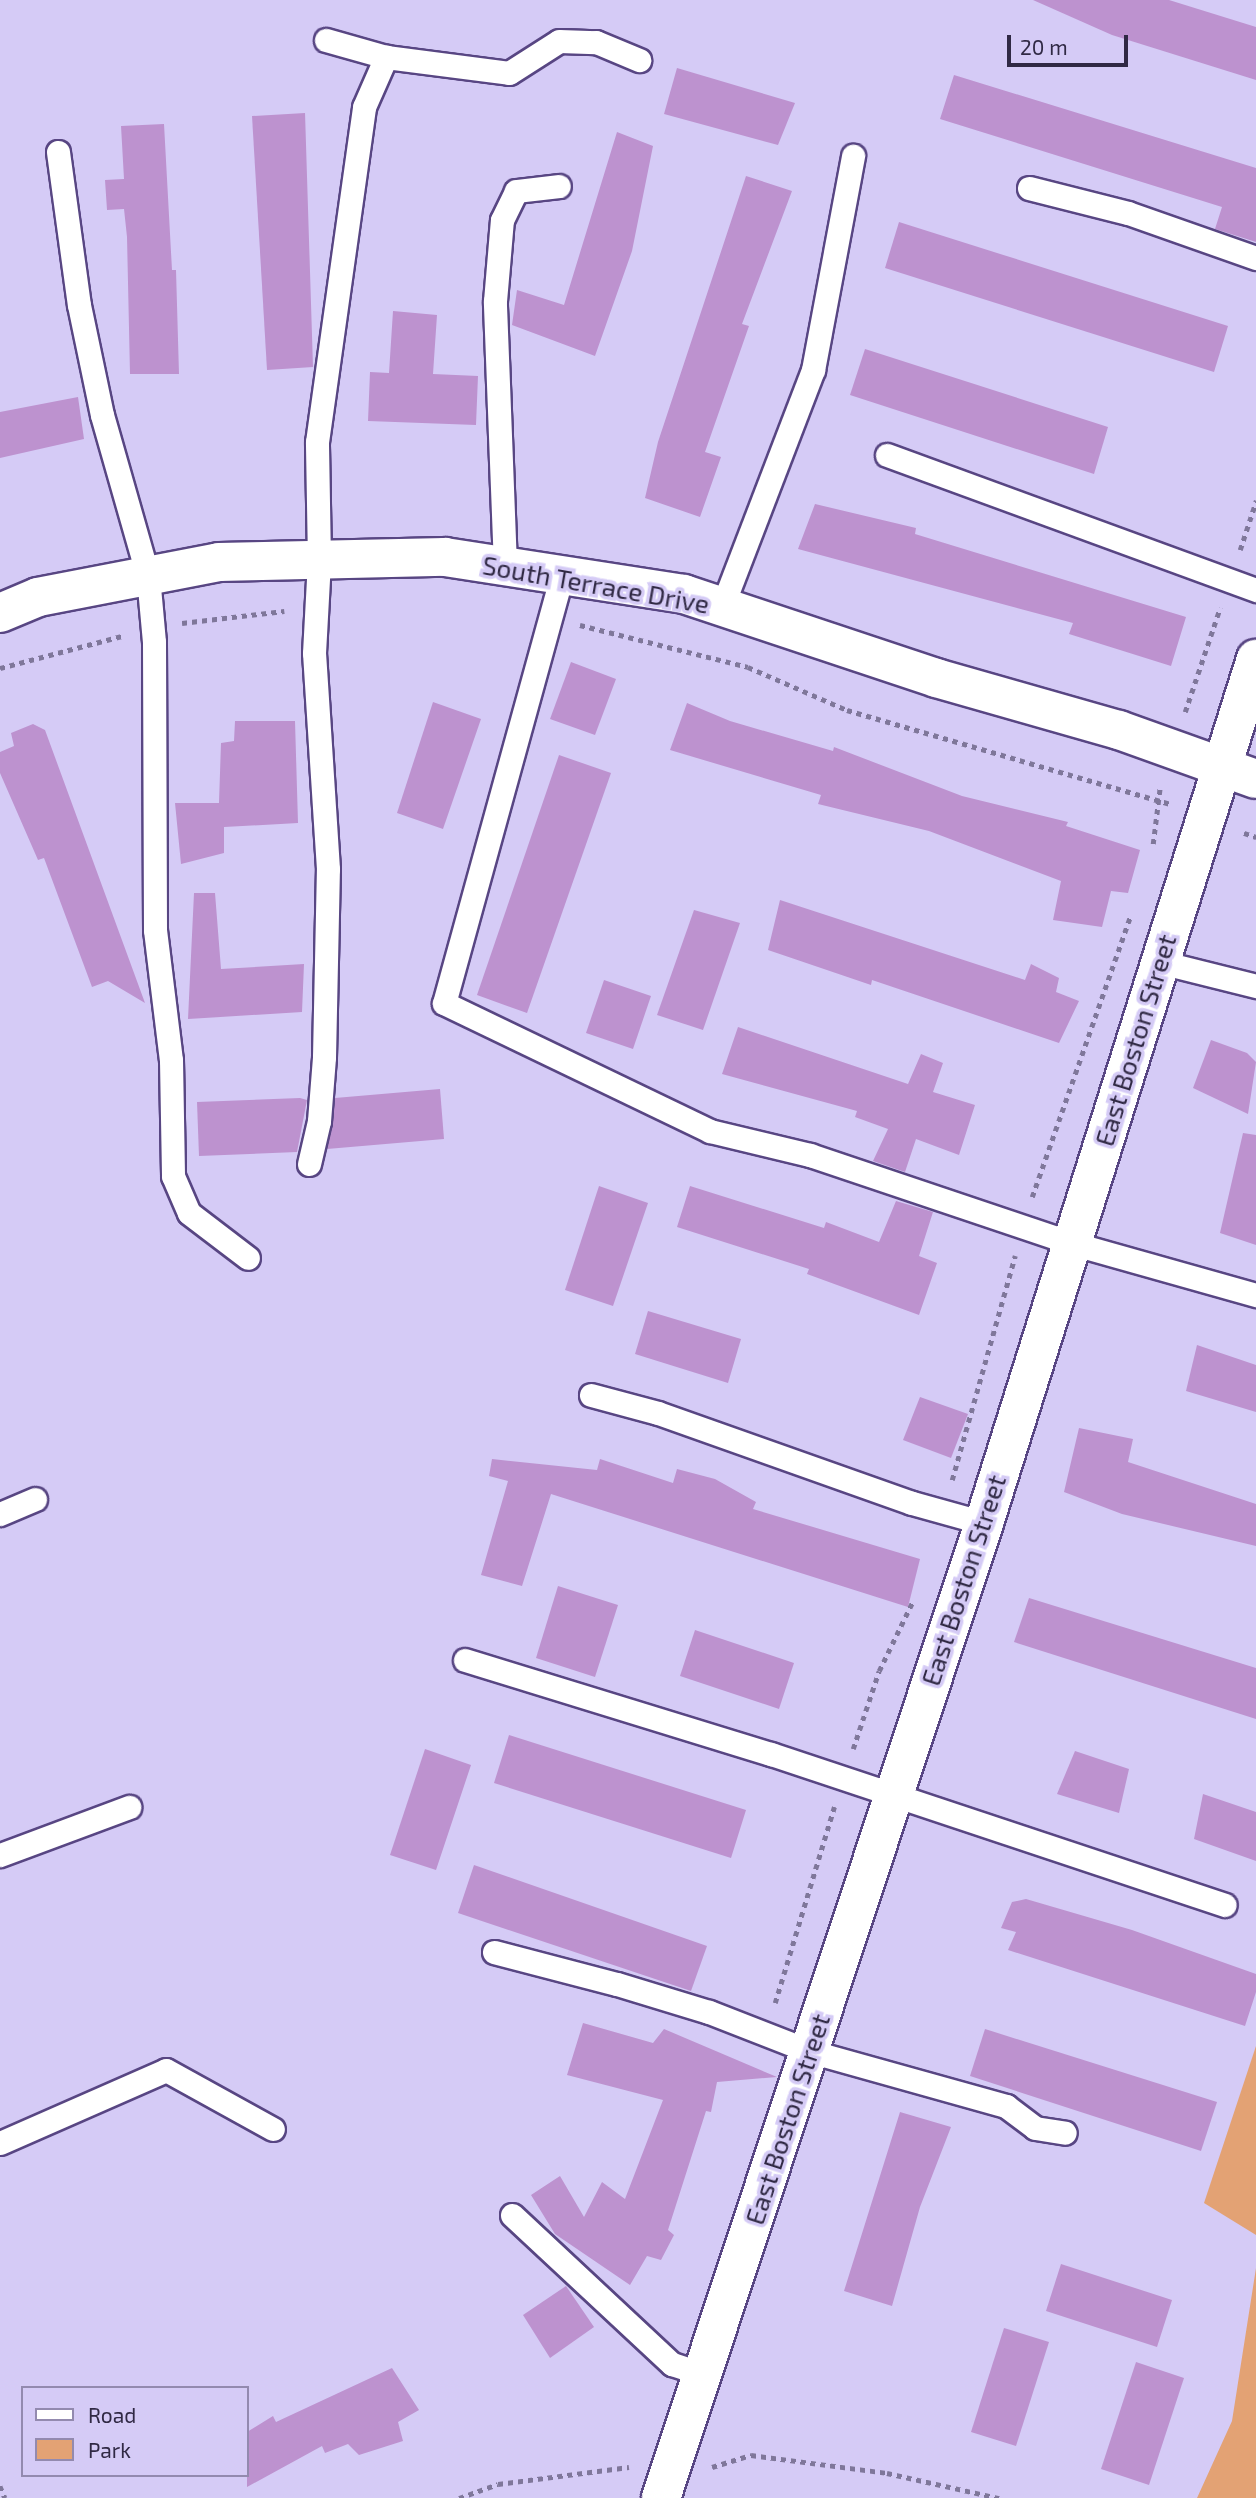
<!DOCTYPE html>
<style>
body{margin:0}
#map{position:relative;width:1256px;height:2498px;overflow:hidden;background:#d5cbf6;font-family:"Exo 2",sans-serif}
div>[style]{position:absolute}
.green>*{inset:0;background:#e3a274}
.building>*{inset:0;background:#bd92cf}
.path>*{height:4.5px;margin-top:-2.25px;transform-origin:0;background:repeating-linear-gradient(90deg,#7f779a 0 5px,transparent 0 10px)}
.roads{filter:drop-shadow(2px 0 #584683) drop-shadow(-2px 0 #584683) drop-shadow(0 2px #584683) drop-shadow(0 -2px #584683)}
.lane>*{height:23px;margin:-11.5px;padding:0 11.5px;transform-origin:11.5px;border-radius:11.5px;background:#fff}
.street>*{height:38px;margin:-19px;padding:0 19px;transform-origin:19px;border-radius:19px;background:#fff}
span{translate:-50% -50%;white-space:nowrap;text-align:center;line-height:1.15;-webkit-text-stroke:7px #d5cbf6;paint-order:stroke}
.street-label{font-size:26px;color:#302944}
.legend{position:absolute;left:21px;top:2386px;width:228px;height:91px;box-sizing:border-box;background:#d5cbf6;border:2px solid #938aaf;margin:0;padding:9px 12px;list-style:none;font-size:21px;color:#302944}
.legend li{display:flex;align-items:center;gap:14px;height:35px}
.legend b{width:35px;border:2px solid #938aaf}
.scale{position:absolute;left:1007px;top:35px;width:121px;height:32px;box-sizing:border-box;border:4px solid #302944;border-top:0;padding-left:9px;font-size:21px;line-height:24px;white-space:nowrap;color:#302944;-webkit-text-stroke:5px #d5cbf6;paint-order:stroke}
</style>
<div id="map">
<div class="green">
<div style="clip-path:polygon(1256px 2046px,1256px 2235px,1204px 2203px)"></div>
<div style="clip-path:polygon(1256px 2268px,1256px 2498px,1197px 2498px,1232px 2421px)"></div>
</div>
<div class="building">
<div style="clip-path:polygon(1033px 0,1169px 0,1256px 27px,1256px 80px,1112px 35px)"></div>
<div style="clip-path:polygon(677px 68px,795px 103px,778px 145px,664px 114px)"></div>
<div style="clip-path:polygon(954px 75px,1256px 168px,1256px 242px,1215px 229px,1222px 207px,940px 119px)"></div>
<div style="clip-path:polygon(305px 113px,313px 367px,267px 370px,252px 116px)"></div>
<div style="clip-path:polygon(164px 124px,172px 270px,176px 270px,179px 374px,130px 374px,127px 237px,124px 209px,107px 210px,105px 180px,124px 179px,121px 126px)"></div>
<div style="clip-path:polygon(617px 132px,653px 146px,632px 251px,595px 356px,512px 325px,517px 290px,564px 305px)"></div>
<div style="clip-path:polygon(746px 176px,792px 191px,742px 324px,749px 326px,705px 452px,721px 457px,700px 517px,645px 498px,658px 442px)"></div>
<div style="clip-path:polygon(899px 222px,1228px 326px,1214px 372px,885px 268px)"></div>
<div style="clip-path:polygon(393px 311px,437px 315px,433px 374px,478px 376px,476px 425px,368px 421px,370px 372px,389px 373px)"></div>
<div style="clip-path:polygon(865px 349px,1108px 427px,1094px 474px,850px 395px)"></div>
<div style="clip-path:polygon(78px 397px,84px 439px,0 458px,0 412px)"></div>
<div style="clip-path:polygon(815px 504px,916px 528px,915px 534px,1186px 617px,1171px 666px,1069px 634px,1073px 623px,798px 549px)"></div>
<div style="clip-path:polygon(571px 662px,616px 679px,595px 735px,550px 719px)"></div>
<div style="clip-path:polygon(433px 702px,481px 719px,443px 829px,397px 813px)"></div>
<div style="clip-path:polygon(687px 703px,730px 721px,833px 751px,834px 747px,962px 796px,1068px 822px,1066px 826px,1140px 850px,1128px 893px,1111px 891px,1102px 927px,1053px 920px,1061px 881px,929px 831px,818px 804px,821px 795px,670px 750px)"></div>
<div style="clip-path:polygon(235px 721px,295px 721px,298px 823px,224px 827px,224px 853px,181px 864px,175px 803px,219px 803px,221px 743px,234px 741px)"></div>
<div style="clip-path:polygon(33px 724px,45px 730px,145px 1003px,108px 981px,92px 987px,44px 858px,38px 860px,0 773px,0 752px,14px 746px,11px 733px)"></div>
<div style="clip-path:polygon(559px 755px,611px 773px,527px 1013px,477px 995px)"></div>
<div style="clip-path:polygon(194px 893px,215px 893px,221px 969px,304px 964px,302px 1012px,188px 1019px)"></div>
<div style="clip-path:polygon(780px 900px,1025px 980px,1031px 964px,1059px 978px,1056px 992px,1079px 1001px,1059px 1043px,872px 980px,871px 985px,768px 950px)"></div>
<div style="clip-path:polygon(694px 910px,740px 923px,703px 1030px,657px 1015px)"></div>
<div style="clip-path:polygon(604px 980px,651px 996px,633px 1049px,586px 1033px)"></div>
<div style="clip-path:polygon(738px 1027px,908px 1084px,921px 1054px,943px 1063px,933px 1092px,975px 1105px,959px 1155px,916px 1139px,905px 1172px,873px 1161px,888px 1129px,855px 1117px,857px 1111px,722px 1074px)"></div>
<div style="clip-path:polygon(1211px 1040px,1247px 1053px,1256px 1062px,1248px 1114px,1193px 1088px)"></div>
<div style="clip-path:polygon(440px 1089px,444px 1139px,327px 1149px,335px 1098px)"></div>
<div style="clip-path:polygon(300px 1098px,307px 1100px,297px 1152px,199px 1156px,197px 1102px)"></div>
<div style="clip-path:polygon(1243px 1133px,1256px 1135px,1256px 1245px,1220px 1233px)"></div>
<div style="clip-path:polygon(599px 1186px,648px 1203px,613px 1306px,565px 1290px)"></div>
<div style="clip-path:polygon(690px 1186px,824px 1228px,826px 1222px,879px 1242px,896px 1201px,933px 1212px,919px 1256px,937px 1263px,919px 1315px,807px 1274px,809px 1269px,677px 1227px)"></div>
<div style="clip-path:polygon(648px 1311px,741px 1339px,728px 1383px,635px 1354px)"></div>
<div style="clip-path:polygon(1197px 1345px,1256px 1365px,1256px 1412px,1186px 1391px)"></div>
<div style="clip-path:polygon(920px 1397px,968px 1414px,951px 1458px,903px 1440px)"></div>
<div style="clip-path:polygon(1079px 1428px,1133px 1439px,1128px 1462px,1256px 1504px,1256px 1546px,1122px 1514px,1064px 1492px)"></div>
<div style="clip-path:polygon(492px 1459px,597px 1470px,600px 1459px,673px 1483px,677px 1469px,715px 1479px,756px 1502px,753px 1509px,920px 1559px,908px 1607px,551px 1494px,522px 1586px,481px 1575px,508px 1481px,489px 1476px)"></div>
<div style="clip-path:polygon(558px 1586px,618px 1605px,595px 1677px,536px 1658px)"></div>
<div style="clip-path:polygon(1029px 1598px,1256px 1668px,1256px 1719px,1014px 1642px)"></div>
<div style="clip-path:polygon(695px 1630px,794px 1663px,779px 1709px,680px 1676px)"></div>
<div style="clip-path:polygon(509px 1735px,746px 1810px,731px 1858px,494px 1783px)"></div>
<div style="clip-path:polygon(425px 1749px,471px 1765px,436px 1870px,390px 1855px)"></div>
<div style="clip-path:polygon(1075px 1751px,1129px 1769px,1119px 1813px,1057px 1794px)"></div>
<div style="clip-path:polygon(1203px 1794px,1256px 1812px,1256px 1861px,1194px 1839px)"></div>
<div style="clip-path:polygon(474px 1865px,707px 1946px,691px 1991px,458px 1913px)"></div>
<div style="clip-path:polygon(1026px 1899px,1132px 1930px,1256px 1974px,1256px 1992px,1245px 2026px,1008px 1950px,1016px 1932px,1001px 1928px,1012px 1902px)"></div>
<div style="clip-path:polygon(583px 2023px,653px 2043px,664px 2029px,777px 2077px,717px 2082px,711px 2112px,706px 2111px,668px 2230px,674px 2235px,661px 2260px,647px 2256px,630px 2285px,555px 2234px,531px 2195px,560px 2176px,584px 2217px,602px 2182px,625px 2199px,663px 2100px,567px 2075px)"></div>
<div style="clip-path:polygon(985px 2029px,1217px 2102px,1201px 2151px,970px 2076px)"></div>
<div style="clip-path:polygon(900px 2112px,951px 2127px,920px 2207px,892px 2306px,844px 2291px)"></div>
<div style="clip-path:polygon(1061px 2264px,1172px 2300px,1157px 2347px,1046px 2311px)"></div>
<div style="clip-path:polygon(566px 2286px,594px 2327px,550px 2358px,523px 2315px)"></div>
<div style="clip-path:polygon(1004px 2328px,1049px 2342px,1016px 2446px,971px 2432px)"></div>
<div style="clip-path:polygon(1136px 2362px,1184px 2378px,1149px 2485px,1101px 2469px)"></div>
<div style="clip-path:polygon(392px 2368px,419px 2410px,398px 2422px,403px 2441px,359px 2455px,348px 2444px,325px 2453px,322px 2446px,247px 2487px,247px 2432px,273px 2416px,276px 2422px)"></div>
</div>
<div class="path">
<div style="left:1240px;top:550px;width:52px;rotate:-71.9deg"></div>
<div style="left:182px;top:623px;width:103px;rotate:-6.7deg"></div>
<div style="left:580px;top:625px;width:173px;rotate:14deg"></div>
<div style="left:748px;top:667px;width:108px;rotate:23.5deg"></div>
<div style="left:847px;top:710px;width:336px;rotate:16.2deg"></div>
<div style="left:0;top:668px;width:126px;rotate:-14.7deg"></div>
<div style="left:1185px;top:712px;width:110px;rotate:-71.4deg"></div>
<div style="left:1244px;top:833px;width:13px;rotate:18deg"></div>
<div style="left:1153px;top:844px;width:57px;rotate:-83deg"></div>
<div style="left:1032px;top:1197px;width:299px;rotate:-70.7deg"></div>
<div style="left:952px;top:1480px;width:233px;rotate:-74.3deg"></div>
<div style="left:853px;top:1749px;width:82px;rotate:-71.6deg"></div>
<div style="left:879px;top:1671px;width:78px;rotate:-64.1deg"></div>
<div style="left:775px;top:2003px;width:205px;rotate:-73.2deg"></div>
<div style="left:712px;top:2467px;width:41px;rotate:-17.1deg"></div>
<div style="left:751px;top:2455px;width:137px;rotate:7.5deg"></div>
<div style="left:887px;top:2473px;width:115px;rotate:12.6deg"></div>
<div style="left:0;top:2486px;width:13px;rotate:67deg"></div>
<div style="left:459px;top:2498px;width:41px;rotate:-19.7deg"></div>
<div style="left:498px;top:2484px;width:132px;rotate:-7.4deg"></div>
</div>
<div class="roads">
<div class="lane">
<div style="left:326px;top:40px;width:62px;rotate:15.8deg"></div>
<div style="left:58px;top:152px;width:154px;rotate:82.2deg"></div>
<div style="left:79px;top:305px;width:112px;rotate:78.2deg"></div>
<div style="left:102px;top:415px;width:167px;rotate:74.1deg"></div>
<div style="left:148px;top:576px;width:66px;rotate:84.8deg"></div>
<div style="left:154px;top:642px;width:288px;rotate:89.8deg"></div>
<div style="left:155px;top:930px;width:131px;rotate:83deg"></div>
<div style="left:171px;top:1060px;width:116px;rotate:89deg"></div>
<div style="left:173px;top:1176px;width:40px;rotate:66.6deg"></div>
<div style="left:189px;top:1213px;width:74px;rotate:37.3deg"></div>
<div style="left:1029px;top:188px;width:102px;rotate:14.2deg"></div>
<div style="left:1128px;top:213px;width:136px;rotate:19.4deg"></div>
<div style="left:887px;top:455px;width:393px;rotate:20.1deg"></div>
<div style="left:505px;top:566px;width:265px;rotate:-92.2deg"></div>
<div style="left:495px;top:301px;width:81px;rotate:-85.1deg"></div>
<div style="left:502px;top:220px;width:32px;rotate:-64deg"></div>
<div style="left:516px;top:191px;width:43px;rotate:-6.6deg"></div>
<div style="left:562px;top:575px;width:444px;rotate:105.4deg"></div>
<div style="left:444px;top:1003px;width:295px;rotate:25.7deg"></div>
<div style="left:710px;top:1131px;width:103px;rotate:13.5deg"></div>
<div style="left:810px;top:1155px;width:275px;rotate:18.6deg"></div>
<div style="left:1071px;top:1243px;width:192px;rotate:15.7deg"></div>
<div style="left:722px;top:607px;width:254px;rotate:-69deg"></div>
<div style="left:813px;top:370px;width:218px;rotate:-79.4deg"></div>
<div style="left:1160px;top:962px;width:99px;rotate:14deg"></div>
<div style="left:309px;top:1164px;width:44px;rotate:-76.9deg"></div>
<div style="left:319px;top:1121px;width:64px;rotate:-85.5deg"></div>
<div style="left:324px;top:1057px;width:188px;rotate:-88.8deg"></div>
<div style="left:328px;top:869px;width:216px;rotate:-93.7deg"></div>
<div style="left:314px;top:653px;width:93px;rotate:-86.9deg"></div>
<div style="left:319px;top:560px;width:118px;rotate:-91deg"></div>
<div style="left:317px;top:442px;width:338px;rotate:-82deg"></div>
<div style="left:364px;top:107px;width:55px;rotate:-66.3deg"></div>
<div style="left:386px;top:57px;width:124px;rotate:7.4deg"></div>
<div style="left:509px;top:73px;width:59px;rotate:-32.6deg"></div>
<div style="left:559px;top:41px;width:37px;rotate:2deg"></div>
<div style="left:596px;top:42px;width:47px;rotate:22.7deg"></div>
<div style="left:591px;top:1395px;width:69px;rotate:15deg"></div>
<div style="left:658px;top:1413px;width:269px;rotate:19.5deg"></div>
<div style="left:912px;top:1503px;width:75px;rotate:15.5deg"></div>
<div style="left:0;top:1514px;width:38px;rotate:-23deg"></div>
<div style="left:465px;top:1660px;width:320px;rotate:17.1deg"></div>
<div style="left:771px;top:1754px;width:478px;rotate:18.4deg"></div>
<div style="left:0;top:1855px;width:138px;rotate:-20.4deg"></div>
<div style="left:494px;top:1952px;width:127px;rotate:14.6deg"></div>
<div style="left:617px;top:1984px;width:96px;rotate:16.9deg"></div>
<div style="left:709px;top:2012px;width:107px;rotate:21.3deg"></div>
<div style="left:809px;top:2051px;width:205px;rotate:15.6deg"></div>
<div style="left:1006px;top:2106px;width:36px;rotate:37deg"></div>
<div style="left:1035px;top:2128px;width:30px;rotate:9deg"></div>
<div style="left:0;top:2143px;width:181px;rotate:-23.7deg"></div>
<div style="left:166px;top:2070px;width:122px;rotate:28.9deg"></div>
<div style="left:512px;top:2215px;width:219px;rotate:43deg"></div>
<div style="left:672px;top:2364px;width:33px;rotate:18deg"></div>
</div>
<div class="street">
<div style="left:0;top:613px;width:41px;rotate:-22.8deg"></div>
<div style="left:38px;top:597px;width:184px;rotate:-10.9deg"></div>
<div style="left:219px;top:562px;width:226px;rotate:-1.3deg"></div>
<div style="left:445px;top:557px;width:242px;rotate:8.8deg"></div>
<div style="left:684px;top:594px;width:266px;rotate:18.4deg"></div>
<div style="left:936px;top:678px;width:190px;rotate:15.9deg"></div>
<div style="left:1119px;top:730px;width:145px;rotate:19.7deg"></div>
<div style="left:661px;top:2498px;width:1027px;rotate:-71.67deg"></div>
<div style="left:984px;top:1523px;width:906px;rotate:-72.53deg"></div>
</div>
</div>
<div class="street-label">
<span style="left:596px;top:584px;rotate:10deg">South Terrace Drive</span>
<span style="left:1135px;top:1040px;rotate:-73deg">East Boston Street</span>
<span style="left:963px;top:1580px;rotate:-72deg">East Boston Street</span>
<span style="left:787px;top:2119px;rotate:-72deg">East Boston Street</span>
</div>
<ul class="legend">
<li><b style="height:9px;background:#fff"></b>Road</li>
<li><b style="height:19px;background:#e3a274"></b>Park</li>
</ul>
<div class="scale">20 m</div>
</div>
